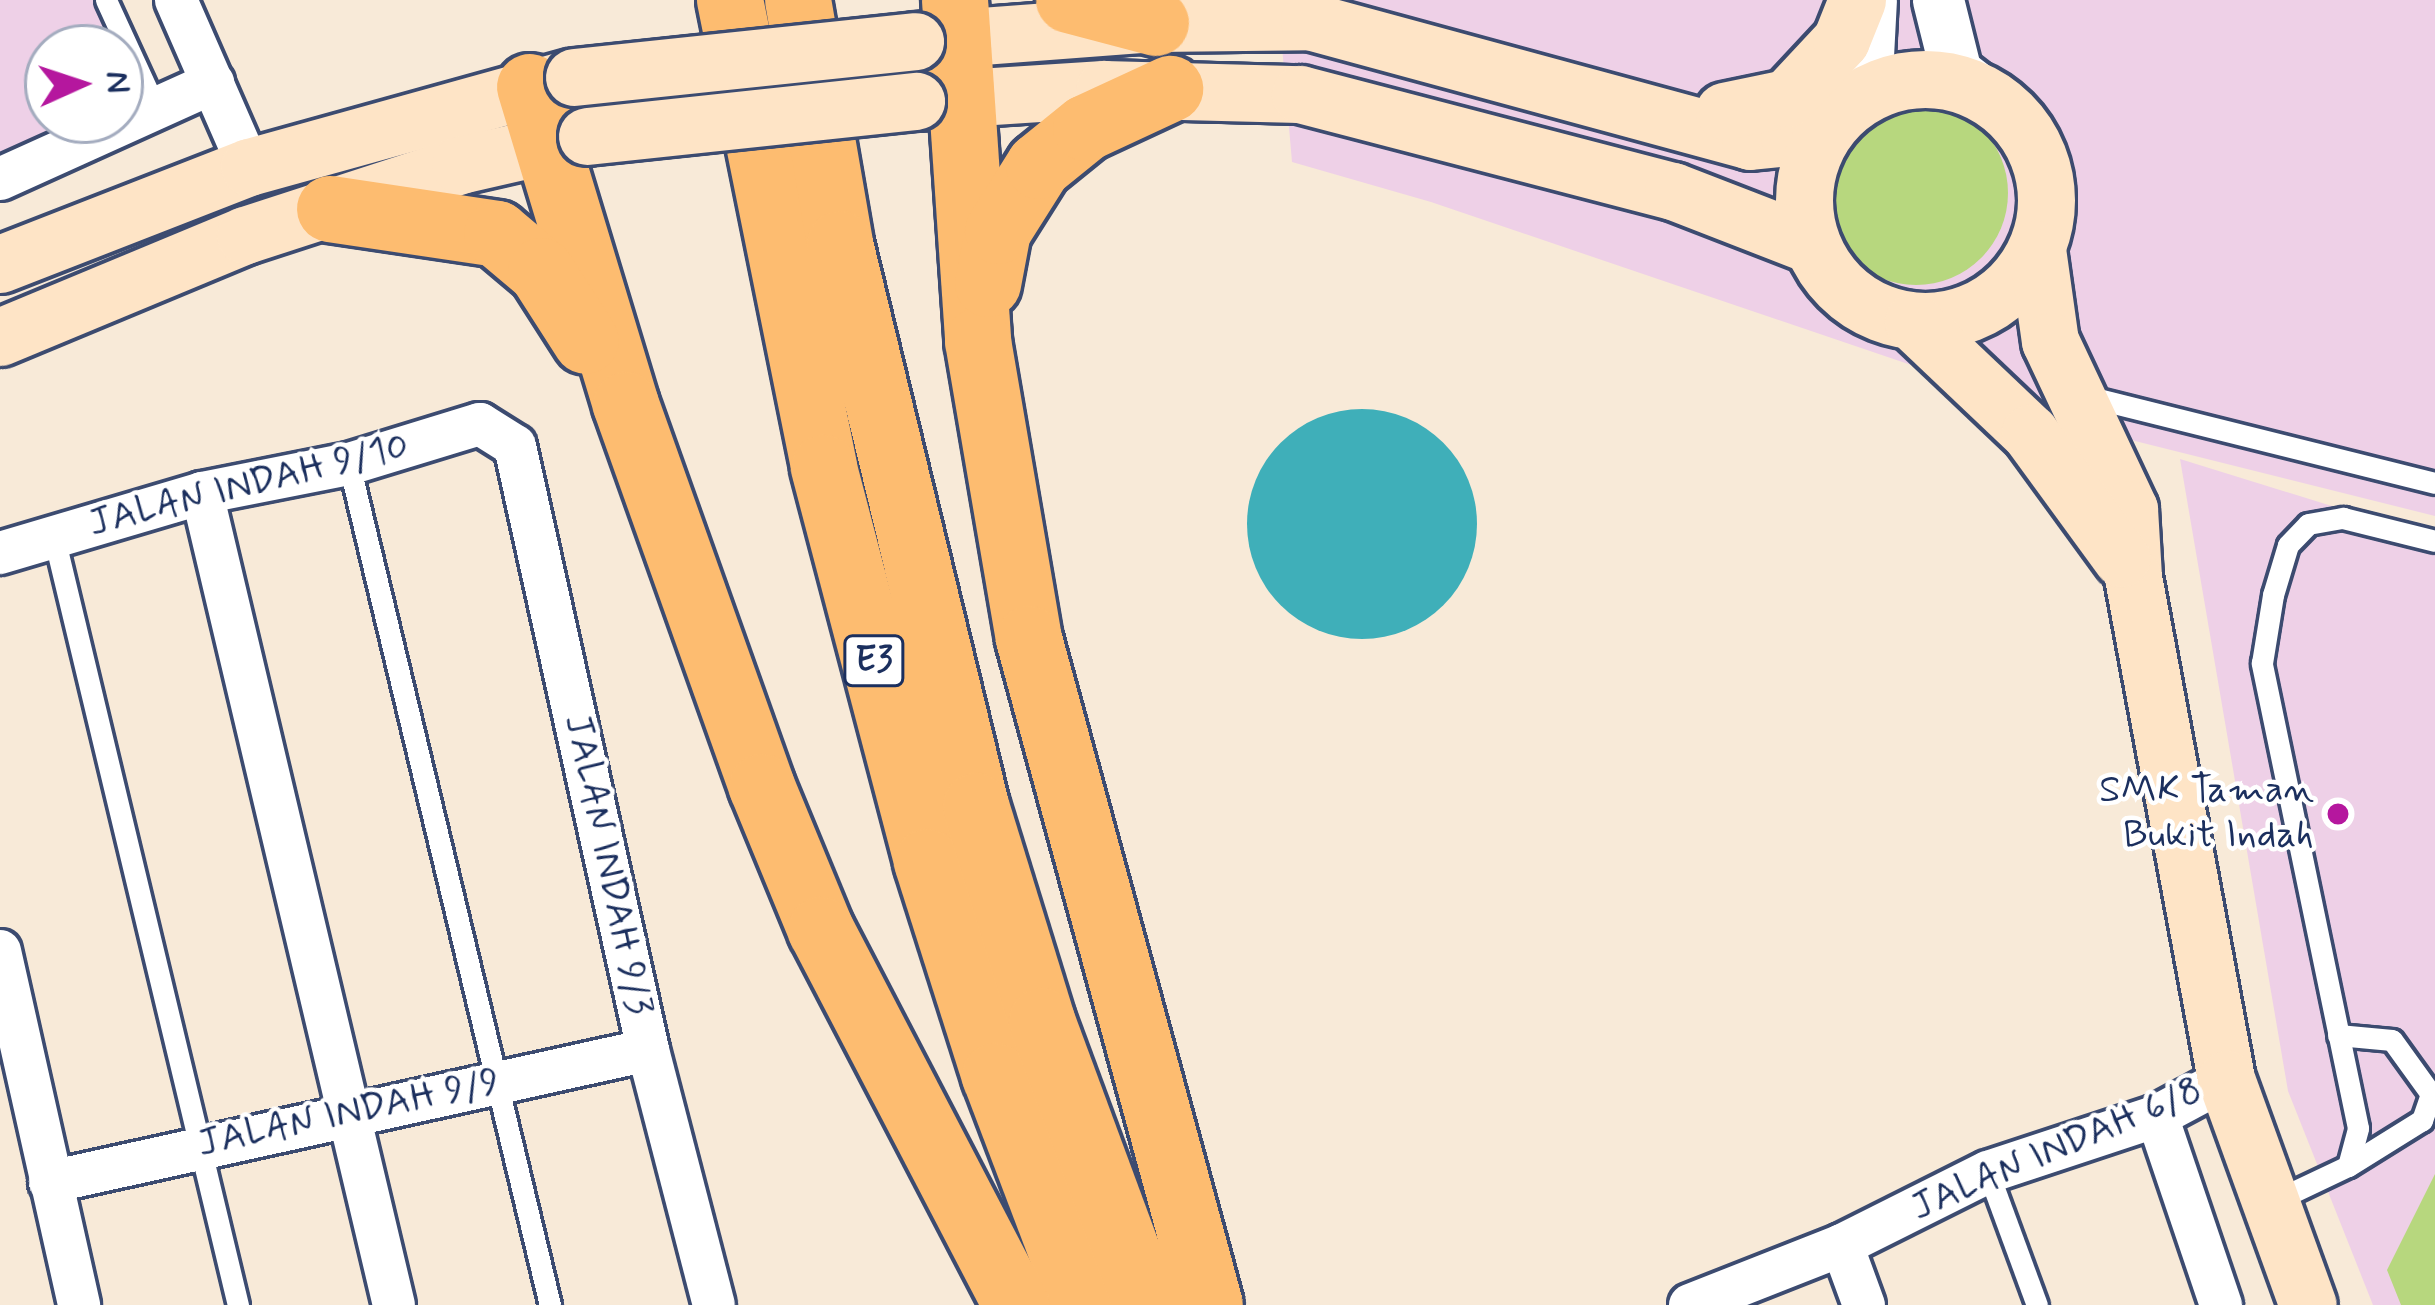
<!DOCTYPE html>
<style>
body{margin:0}
#map{position:relative;width:2435px;height:1305px;overflow:hidden;background:#f8ead8;font-family:Mynerve,sans-serif}
div>[style]{position:absolute}
.built>*{inset:0;background:#eed0e7}
.green>*{inset:0;background:#b7d77e}
.round{border-radius:50%}
.water>*{inset:0;background:#3fafb9}
.roads{filter:drop-shadow(3px 0 #3c4b70) drop-shadow(-3px 0 #3c4b70) drop-shadow(0 3px #3c4b70) drop-shadow(0 -3px #3c4b70)}
.service>*{height:21px;margin:-10.5px;padding:0 10.5px;transform-origin:10.5px;border-radius:10.5px;background:#fff}
.minor>*{height:42px;margin:-21px;padding:0 21px;transform-origin:21px;border-radius:21px;background:#fff}
.tertiary>*{height:51px;margin:-25.5px;padding:0 25.5px;transform-origin:25.5px;border-radius:25.5px;background:#fff}
.secondary>*{height:57px;margin:-28.5px;padding:0 28.5px;transform-origin:28.5px;border-radius:28.5px;background:#fee4c6}
.secondary>.ring{margin:-28.5px;padding:0;box-sizing:content-box;background:none;border:57px solid #fee4c6;border-radius:50%}
.motorway>*{height:66px;margin:-33px;padding:0 33px;transform-origin:33px;border-radius:33px;background:#fdbc70}
.bridges{filter:drop-shadow(3px 0 #3c4b70) drop-shadow(-3px 0 #3c4b70) drop-shadow(0 3px #3c4b70) drop-shadow(0 -3px #3c4b70)}
.secondary-bridge>*{height:57px;margin:-28.5px;padding:0 28.5px;transform-origin:28.5px;border-radius:28.5px;background:#fee4c6}
.dots>*{width:33px;height:33px;translate:-50% -50%;box-sizing:border-box;border:6px solid #fff;border-radius:50%}
span{translate:-50% -50%;white-space:nowrap;text-align:center;line-height:1.15;-webkit-text-stroke:9px #fff;paint-order:stroke}
.shield-label span{padding:3px 9px;background:#fff;border:3px solid;border-radius:9px;-webkit-text-stroke-width:0}
.shield-label{font-size:36px;color:#1b2f5e;font-weight:700}
.street-label{font-size:39px;color:#1b2f5e}
.poi-label{font-size:39px;color:#1b2f5e}
.right{translate:-100% -50%;text-align:right}
.north{position:absolute;left:24px;top:24px;width:120px;height:120px;box-sizing:border-box;background:#fff;border:3px solid #a4acbf;border-radius:50%;rotate:87deg;font-size:33px;font-weight:700;line-height:48px;text-align:center;color:#1b2f5e}
.north::after{content:'';display:block;margin:auto;width:42px;height:54px;background:#b5179e;clip-path:polygon(50% 0,100% 100%,50% 72%,0 100%)}
</style>
<div id="map">
<div class="built">
<div style="clip-path:polygon(evenodd,0 0,115px 0,167px 116px,0 191px,0 0,48px 48px,120px 48px,120px 120px,48px 120px,48px 48px)"></div>
<div style="clip-path:polygon(1278px 0,2435px 0,2435px 516px,2135px 441px,1431px 202px,1292px 162px)"></div>
<div style="clip-path:polygon(2180px 459px,2435px 538px,2435px 1305px,2373px 1305px,2288px 1091px)"></div>
</div>
<div class="green">
<div class="round" style="left:1824px;top:101px;width:184px;height:184px"></div>
<div style="clip-path:polygon(2435px 1174px,2435px 1305px,2401px 1305px,2387px 1270px)"></div>
</div>
<div class="water">
<div class="round" style="left:1247px;top:409px;width:230px;height:230px"></div>
</div>
<div class="roads">
<div class="service">
<div style="left:106px;top:0;width:120px;rotate:65.4deg"></div>
<div style="left:2086px;top:396px;width:360px;rotate:14deg"></div>
<div style="left:349px;top:464px;width:865px;rotate:76.56deg"></div>
<div style="left:54px;top:537px;width:790px;rotate:76.53deg"></div>
<div style="left:2338px;top:1035px;width:54px;rotate:5.3deg"></div>
<div style="left:2392px;top:1040px;width:67px;rotate:54.2deg"></div>
<div style="left:2431px;top:1094px;width:28px;rotate:109deg"></div>
<div style="left:2422px;top:1120px;width:87px;rotate:148.1deg"></div>
<div style="left:1988px;top:1172px;width:142px;rotate:69.8deg"></div>
<div style="left:2270px;top:1203px;width:86px;rotate:-25.4deg"></div>
<div style="left:2348px;top:1166px;width:39px;rotate:-75deg"></div>
<div style="left:2358px;top:1128px;width:475px;rotate:-101.7deg"></div>
<div style="left:2262px;top:663px;width:69px;rotate:-80.8deg"></div>
<div style="left:2273px;top:595px;width:52px;rotate:-73.3deg"></div>
<div style="left:2288px;top:545px;width:29px;rotate:-46deg"></div>
<div style="left:2308px;top:524px;width:36px;rotate:-10deg"></div>
<div style="left:2343px;top:518px;width:95px;rotate:14deg"></div>
</div>
<div class="minor">
<div style="left:176px;top:0;width:182px;rotate:66.4deg"></div>
<div style="left:0;top:179px;width:234px;rotate:-24.3deg"></div>
<div style="left:202px;top:493px;width:834px;rotate:76.7deg"></div>
<div style="left:0;top:553px;width:211px;rotate:-16.5deg"></div>
<div style="left:202px;top:493px;width:150px;rotate:-11.2deg"></div>
<div style="left:349px;top:464px;width:137px;rotate:-17deg"></div>
<div style="left:480px;top:424px;width:41px;rotate:32.2deg"></div>
<div style="left:515px;top:446px;width:618px;rotate:77.58deg"></div>
<div style="left:648px;top:1050px;width:263px;rotate:75.5deg"></div>
<div style="left:0;top:951px;width:363px;rotate:77.4deg"></div>
<div style="left:2157px;top:1116px;width:200px;rotate:71.3deg"></div>
<div style="left:50px;top:1182px;width:612px;rotate:-12.45deg"></div>
<div style="left:1842px;top:1245px;width:64px;rotate:69.9deg"></div>
<div style="left:1690px;top:1305px;width:163px;rotate:-21.5deg"></div>
<div style="left:1842px;top:1245px;width:163px;rotate:-26.6deg"></div>
<div style="left:1988px;top:1172px;width:178px;rotate:-18.3deg"></div>
<div style="left:2157px;top:1116px;width:78px;rotate:-28.2deg"></div>
</div>
<div class="tertiary">
<div style="left:1938px;top:0;width:74px;rotate:76deg"></div>
<div style="left:1956px;top:72px;width:34px;rotate:38deg"></div>
<div style="left:1866px;top:94px;width:94px;rotate:-87deg"></div>
</div>
<div class="secondary">
<div style="left:915px;top:41px;width:242px;rotate:-4.3deg"></div>
<div style="left:1156px;top:23px;width:153px;rotate:-0.7deg"></div>
<div style="left:1309px;top:21px;width:457px;rotate:15.2deg"></div>
<div style="left:1750px;top:141px;width:39px;rotate:-6deg"></div>
<div style="left:1789px;top:137px;width:51px;rotate:-23.1deg"></div>
<div class="ring" style="left:1804px;top:79px;width:185px;height:185px"></div>
<div style="left:916px;top:101px;width:188px;rotate:-3.7deg"></div>
<div style="left:1104px;top:89px;width:196px;rotate:1.5deg"></div>
<div style="left:1300px;top:94px;width:385px;rotate:14.6deg"></div>
<div style="left:1673px;top:191px;width:149px;rotate:21.2deg"></div>
<div style="left:1724px;top:111px;width:64px;rotate:-11.7deg"></div>
<div style="left:1787px;top:98px;width:79px;rotate:-47deg"></div>
<div style="left:1841px;top:40px;width:43px;rotate:-68.2deg"></div>
<div style="left:2037px;top:249px;width:93px;rotate:82deg"></div>
<div style="left:2050px;top:341px;width:186px;rotate:64.8deg"></div>
<div style="left:2129px;top:509px;width:68px;rotate:86.6deg"></div>
<div style="left:2133px;top:577px;width:511px;rotate:79.5deg"></div>
<div style="left:2226px;top:1079px;width:240px;rotate:70.1deg"></div>
<div style="left:0;top:264px;width:267px;rotate:-21.3deg"></div>
<div style="left:249px;top:167px;width:333px;rotate:-15.5deg"></div>
<div style="left:1913px;top:322px;width:161px;rotate:43.5deg"></div>
<div style="left:2030px;top:433px;width:155px;rotate:53.9deg"></div>
<div style="left:0;top:337px;width:265px;rotate:-22.6deg"></div>
<div style="left:245px;top:235px;width:226px;rotate:-18deg"></div>
<div style="left:460px;top:165px;width:130px;rotate:-12.9deg"></div>
</div>
<div class="motorway">
<div style="left:730px;top:0;width:477px;rotate:78.6deg"></div>
<div style="left:824px;top:468px;width:407px;rotate:75.3deg"></div>
<div style="left:927px;top:862px;width:225px;rotate:72.4deg"></div>
<div style="left:995px;top:1076px;width:245px;rotate:69.2deg"></div>
<div style="left:798px;top:0;width:248px;rotate:80.2deg"></div>
<div style="left:840px;top:244px;width:578px;rotate:76.4deg"></div>
<div style="left:976px;top:806px;width:225px;rotate:72.9deg"></div>
<div style="left:1042px;top:1021px;width:303px;rotate:69.7deg"></div>
<div style="left:955px;top:0;width:342px;rotate:86.1deg"></div>
<div style="left:978px;top:341px;width:302px;rotate:80.3deg"></div>
<div style="left:1029px;top:639px;width:690px;rotate:74.8deg"></div>
<div style="left:1069px;top:0;width:90px;rotate:14.8deg"></div>
<div style="left:530px;top:87px;width:332px;rotate:73.2deg"></div>
<div style="left:626px;top:405px;width:405px;rotate:70.4deg"></div>
<div style="left:762px;top:787px;width:155px;rotate:67.6deg"></div>
<div style="left:821px;top:930px;width:423px;rotate:62.5deg"></div>
<div style="left:330px;top:209px;width:169px;rotate:8.5deg"></div>
<div style="left:497px;top:234px;width:57px;rotate:40.1deg"></div>
<div style="left:541px;top:271px;width:83px;rotate:57.3deg"></div>
<div style="left:988px;top:284px;width:54px;rotate:-79.3deg"></div>
<div style="left:998px;top:231px;width:77px;rotate:-57.8deg"></div>
<div style="left:1039px;top:166px;width:60px;rotate:-39deg"></div>
<div style="left:1086px;top:128px;width:93px;rotate:-24.9deg"></div>
</div>
</div>
<div class="bridges">
<div class="secondary-bridge">
<div style="left:574px;top:77px;width:343px;rotate:-6deg"></div>
<div style="left:587px;top:136px;width:331px;rotate:-6.1deg"></div>
</div>
</div>
<div class="dots">
<div style="left:2338px;top:814px;background:#b5179e"></div>
</div>
<div class="shield-label">
<span style="left:874px;top:661px">E3</span>
</div>
<div class="street-label">
<span style="left:249px;top:486px;rotate:-14deg">JALAN INDAH 9/10</span>
<span style="left:607px;top:865px;rotate:78deg">JALAN INDAH 9/3</span>
<span style="left:349px;top:1114px;rotate:-12deg">JALAN INDAH 9/9</span>
<span style="left:2057px;top:1150px;rotate:-23deg">JALAN INDAH 6/8</span>
</div>
<div class="poi-label">
<span class="right" style="left:2314px;top:814px">SMK Taman<br>Bukit Indah</span>
</div>
<div class="north">N</div>
</div>
